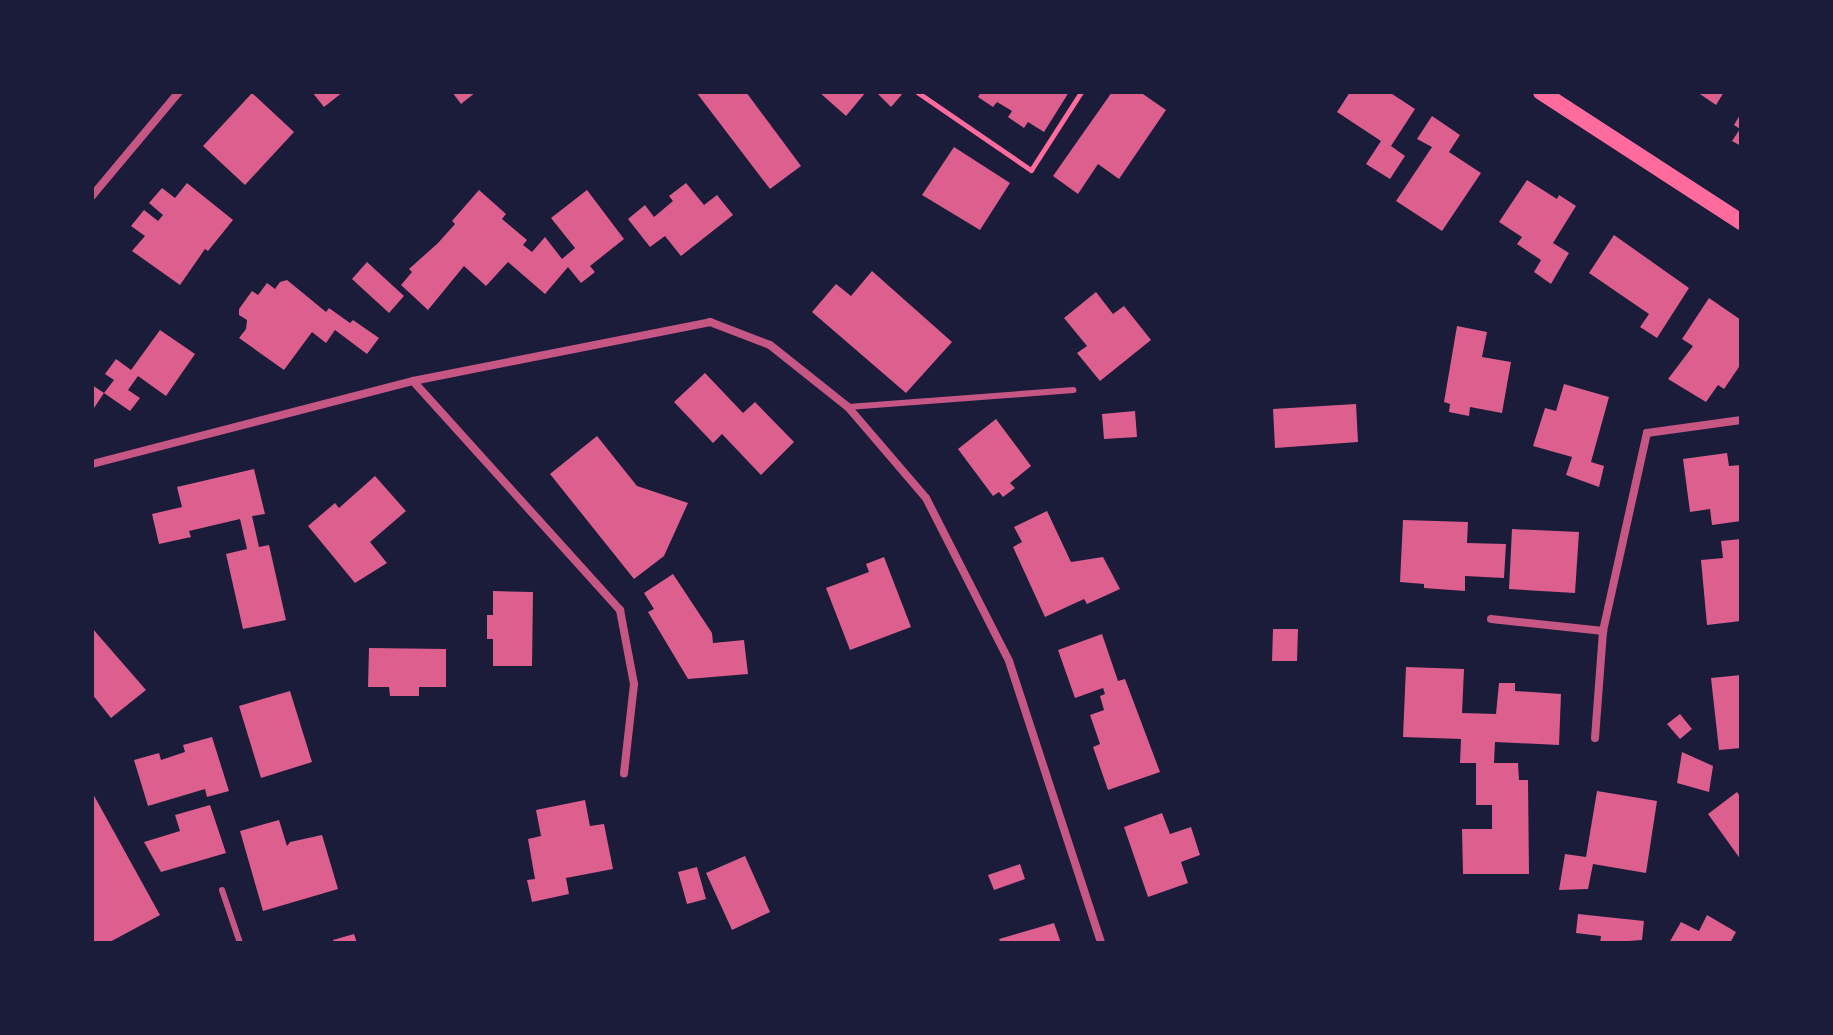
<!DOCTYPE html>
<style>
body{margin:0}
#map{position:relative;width:1833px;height:1035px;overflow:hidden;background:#1b1b3a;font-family:"Asap Condensed",sans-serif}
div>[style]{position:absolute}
.building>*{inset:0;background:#dd5f8e}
.path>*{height:5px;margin:-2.5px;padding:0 2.5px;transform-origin:2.5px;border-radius:2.5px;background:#ff6b9d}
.service>*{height:6px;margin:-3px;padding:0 3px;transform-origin:3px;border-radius:3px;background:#c65784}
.minor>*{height:8px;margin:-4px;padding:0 4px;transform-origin:4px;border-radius:4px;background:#c65784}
.secondary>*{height:16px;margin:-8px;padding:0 8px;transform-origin:8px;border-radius:8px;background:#ff6b9d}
span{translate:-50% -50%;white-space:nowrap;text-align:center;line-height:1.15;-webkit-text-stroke:8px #1b1b3a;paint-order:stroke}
.frame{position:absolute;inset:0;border:94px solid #1b1b3a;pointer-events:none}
</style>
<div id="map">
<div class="building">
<div style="clip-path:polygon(312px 92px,343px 92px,324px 107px)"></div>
<div style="clip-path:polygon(452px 92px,476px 92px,461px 104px)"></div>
<div style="clip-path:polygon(696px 92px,746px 92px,801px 166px,770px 189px)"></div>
<div style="clip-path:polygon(819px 92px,866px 92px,846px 116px)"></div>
<div style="clip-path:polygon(876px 92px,904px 92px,891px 107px)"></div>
<div style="clip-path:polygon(981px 92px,1069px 92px,1044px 132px,1028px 122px,1024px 128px,1008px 117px,1012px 111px,997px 102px,993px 107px,978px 97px)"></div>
<div style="clip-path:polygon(1112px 92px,1140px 92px,1166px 110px,1119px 179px,1098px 164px,1078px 194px,1053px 176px)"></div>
<div style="clip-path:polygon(1350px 92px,1389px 92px,1415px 109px,1391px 146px,1405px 156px,1390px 179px,1366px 164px,1381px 141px,1337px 112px)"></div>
<div style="clip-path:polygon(1697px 92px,1724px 92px,1716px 105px)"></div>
<div style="clip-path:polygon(252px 93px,294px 132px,245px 185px,203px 146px)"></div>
<div style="clip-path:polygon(1741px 113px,1741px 146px,1732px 141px,1740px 129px,1734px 125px)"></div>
<div style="clip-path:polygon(1432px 116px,1460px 135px,1449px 152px,1481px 173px,1442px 231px,1396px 201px,1432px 147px,1417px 139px)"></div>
<div style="clip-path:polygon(954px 147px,1010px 183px,980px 230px,922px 195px)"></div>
<div style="clip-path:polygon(1527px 180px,1557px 199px,1559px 195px,1576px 206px,1553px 243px,1569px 253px,1551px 284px,1534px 272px,1541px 260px,1517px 244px,1522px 237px,1499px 222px)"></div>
<div style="clip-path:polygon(187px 183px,233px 220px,208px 251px,205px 249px,180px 285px,132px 251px,145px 236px,131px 226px,144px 210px,158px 221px,163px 215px,149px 203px,162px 188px,175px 198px)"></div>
<div style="clip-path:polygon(686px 183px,704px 205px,717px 195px,733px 215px,681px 256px,665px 236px,650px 247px,628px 219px,645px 205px,654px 217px,673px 201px,669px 196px)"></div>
<div style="clip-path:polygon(479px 190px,506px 214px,502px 219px,527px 240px,523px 245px,532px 252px,545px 237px,562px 259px,575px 248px,551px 218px,587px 190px,624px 239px,590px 266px,595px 272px,581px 283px,568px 267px,545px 294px,508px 262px,486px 286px,464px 266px,428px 310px,401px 285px,412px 272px,409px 269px,438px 243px,455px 224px,452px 221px)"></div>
<div style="clip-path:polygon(1614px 235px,1689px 288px,1657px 338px,1640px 327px,1649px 314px,1589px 273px)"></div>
<div style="clip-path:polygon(367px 262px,404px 296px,389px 313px,352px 279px)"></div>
<div style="clip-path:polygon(872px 271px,952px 342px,906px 393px,812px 312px,836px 284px,851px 296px)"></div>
<div style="clip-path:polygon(287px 280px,326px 312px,329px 308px,350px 323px,353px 320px,379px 338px,367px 354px,335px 330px,326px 343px,312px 332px,284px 370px,239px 338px,246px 329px,247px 320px,239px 315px,239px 309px,252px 291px,258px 295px,267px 283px,275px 289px,280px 282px)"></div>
<div style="clip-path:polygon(1096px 292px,1113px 314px,1124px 306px,1151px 340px,1100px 381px,1077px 353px,1087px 346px,1064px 318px)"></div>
<div style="clip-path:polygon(1709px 298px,1741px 320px,1741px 364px,1724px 389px,1718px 385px,1706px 402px,1668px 379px,1693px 346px,1682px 339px)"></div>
<div style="clip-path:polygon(1457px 326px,1487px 332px,1482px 357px,1511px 362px,1502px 413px,1470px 407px,1469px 416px,1449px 412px,1450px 404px,1444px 402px)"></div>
<div style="clip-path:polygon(160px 330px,195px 354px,166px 396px,138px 376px,128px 390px,140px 398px,130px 411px,104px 393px,114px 380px,105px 374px,116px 359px,131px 370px)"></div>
<div style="clip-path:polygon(705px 373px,743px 413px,755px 402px,794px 442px,761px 475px,722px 434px,713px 443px,674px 402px)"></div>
<div style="clip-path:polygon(1564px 384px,1609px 397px,1591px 462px,1604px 466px,1599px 487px,1566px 475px,1572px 457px,1533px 446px,1545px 408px,1556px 411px)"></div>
<div style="clip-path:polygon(92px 385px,104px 393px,92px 411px)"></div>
<div style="clip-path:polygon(1356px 404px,1358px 442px,1275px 448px,1273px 409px)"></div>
<div style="clip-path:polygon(1135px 411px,1137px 437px,1104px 439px,1102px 414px)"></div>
<div style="clip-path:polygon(996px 419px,1031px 466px,1010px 483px,1015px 488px,1003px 497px,999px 492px,993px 496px,958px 449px)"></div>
<div style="clip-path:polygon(597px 436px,637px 486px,688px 503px,664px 556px,634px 579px,550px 474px)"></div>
<div style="clip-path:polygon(1727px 453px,1729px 466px,1741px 465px,1741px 521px,1712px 525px,1710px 509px,1690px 512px,1683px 459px)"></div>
<div style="clip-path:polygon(254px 469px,265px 514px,252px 516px,259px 547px,269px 545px,286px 620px,243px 629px,226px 554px,247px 549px,240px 519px,189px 531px,191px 537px,159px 544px,152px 514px,182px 507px,177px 487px)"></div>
<div style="clip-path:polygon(375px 476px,406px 511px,370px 542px,387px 563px,355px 583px,308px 526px,335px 503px,339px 508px)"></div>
<div style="clip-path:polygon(1047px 511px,1071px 562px,1103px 557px,1120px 589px,1087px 604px,1084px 599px,1045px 617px,1013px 547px,1022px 542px,1014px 527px)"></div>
<div style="clip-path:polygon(1403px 520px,1468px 522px,1467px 543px,1506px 544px,1504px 578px,1465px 576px,1465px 591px,1424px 588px,1424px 584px,1400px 582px)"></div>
<div style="clip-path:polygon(1512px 529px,1579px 532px,1575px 593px,1509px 589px)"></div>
<div style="clip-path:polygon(1741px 539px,1741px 621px,1707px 625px,1701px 560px,1723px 558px,1721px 541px)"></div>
<div style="clip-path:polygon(884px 557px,911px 627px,850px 650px,826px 588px,869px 572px,866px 564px)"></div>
<div style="clip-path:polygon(673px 574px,712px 633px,713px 643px,744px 640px,748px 674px,688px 679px,648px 612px,654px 609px,644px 593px)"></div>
<div style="clip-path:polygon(493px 591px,533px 592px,532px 666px,493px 666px,493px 639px,487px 639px,487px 615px,493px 615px)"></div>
<div style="clip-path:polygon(92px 628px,146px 690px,111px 718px,92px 694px)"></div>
<div style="clip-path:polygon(1273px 629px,1298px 629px,1297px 661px,1272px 661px)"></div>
<div style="clip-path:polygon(1102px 634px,1118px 681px,1125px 679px,1160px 772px,1108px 790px,1093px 747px,1100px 744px,1090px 715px,1104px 710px,1100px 696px,1105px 694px,1103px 688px,1075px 698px,1058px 650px)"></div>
<div style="clip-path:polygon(369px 648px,446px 649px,446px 687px,419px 687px,419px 696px,390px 696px,389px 687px,368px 687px)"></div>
<div style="clip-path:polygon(1406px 667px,1464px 669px,1462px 713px,1496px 714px,1499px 683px,1515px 683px,1515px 691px,1561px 694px,1559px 745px,1495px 742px,1494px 763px,1518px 763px,1519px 780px,1528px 780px,1529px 874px,1463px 874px,1462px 829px,1492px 829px,1492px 805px,1476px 805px,1476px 763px,1460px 763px,1461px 739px,1403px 737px)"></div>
<div style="clip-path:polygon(1741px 675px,1741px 748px,1719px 750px,1711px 678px)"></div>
<div style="clip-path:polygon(290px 691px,312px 762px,261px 778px,239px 706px)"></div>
<div style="clip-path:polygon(1680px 714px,1692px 729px,1680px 739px,1667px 724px)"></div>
<div style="clip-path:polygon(212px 737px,229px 791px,207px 797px,205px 789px,148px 806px,134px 760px,159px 753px,161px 760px,185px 752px,183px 745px)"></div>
<div style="clip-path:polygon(1682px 752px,1713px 766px,1709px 792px,1677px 783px)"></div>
<div style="clip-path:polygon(1597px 791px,1657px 801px,1646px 873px,1593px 864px,1588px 889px,1559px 890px,1565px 854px,1586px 857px)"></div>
<div style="clip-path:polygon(92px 792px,160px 915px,108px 943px,92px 943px)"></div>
<div style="clip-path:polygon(1737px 792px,1741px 798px,1741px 860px,1708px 814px)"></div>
<div style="clip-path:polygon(585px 800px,590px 826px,604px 824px,613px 869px,566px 878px,569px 894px,532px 902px,527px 880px,535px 879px,528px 839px,541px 836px,536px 810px)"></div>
<div style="clip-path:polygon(210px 805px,226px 853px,161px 872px,144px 842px,180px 831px,175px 815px)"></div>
<div style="clip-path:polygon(1162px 813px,1170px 834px,1191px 827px,1200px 855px,1181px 862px,1188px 883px,1148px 897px,1124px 827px)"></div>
<div style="clip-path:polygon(279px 820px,287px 846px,290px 842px,322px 835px,338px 889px,263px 911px,240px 831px)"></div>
<div style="clip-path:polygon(745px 856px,770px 912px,732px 930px,706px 873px)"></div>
<div style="clip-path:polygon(1020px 864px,1025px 879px,994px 890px,988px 875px)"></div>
<div style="clip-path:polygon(697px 867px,706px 899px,687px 904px,678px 872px)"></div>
<div style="clip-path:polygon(1578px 914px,1644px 921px,1642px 940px,1600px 943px,1601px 936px,1576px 933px)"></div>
<div style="clip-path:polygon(1707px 915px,1736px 932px,1730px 943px,1669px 943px,1681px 922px,1699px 931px)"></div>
<div style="clip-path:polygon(1054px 923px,1061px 943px,1001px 943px,999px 939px)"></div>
<div style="clip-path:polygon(354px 934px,357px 943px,334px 943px,333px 940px)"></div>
</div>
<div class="path">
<div style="left:917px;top:92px;width:138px;rotate:34.4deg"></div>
<div style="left:1031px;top:170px;width:93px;rotate:-57.3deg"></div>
</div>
<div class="service">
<div style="left:848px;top:407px;width:226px;rotate:-4.3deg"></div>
<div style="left:222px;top:890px;width:56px;rotate:71.2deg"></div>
</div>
<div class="minor">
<div style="left:92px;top:196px;width:136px;rotate:-50.1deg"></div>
<div style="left:413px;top:381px;width:309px;rotate:47.9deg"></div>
<div style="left:620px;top:610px;width:75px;rotate:79.3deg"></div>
<div style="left:634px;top:684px;width:90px;rotate:96.4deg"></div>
<div style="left:92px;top:464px;width:332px;rotate:-14.5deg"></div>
<div style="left:413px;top:381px;width:303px;rotate:-11.2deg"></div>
<div style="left:710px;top:322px;width:64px;rotate:21deg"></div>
<div style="left:770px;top:345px;width:100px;rotate:38.5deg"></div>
<div style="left:848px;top:407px;width:120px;rotate:49.4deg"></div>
<div style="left:926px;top:498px;width:183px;rotate:63deg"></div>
<div style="left:1009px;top:661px;width:297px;rotate:71.9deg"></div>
<div style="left:1491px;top:619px;width:113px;rotate:6.1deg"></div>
<div style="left:1595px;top:738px;width:107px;rotate:-85.7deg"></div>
<div style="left:1603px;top:631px;width:203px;rotate:-77.5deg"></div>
<div style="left:1647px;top:433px;width:95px;rotate:-7.9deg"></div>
</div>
<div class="secondary">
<div style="left:1541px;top:92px;width:239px;rotate:33deg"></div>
</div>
<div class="frame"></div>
</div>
